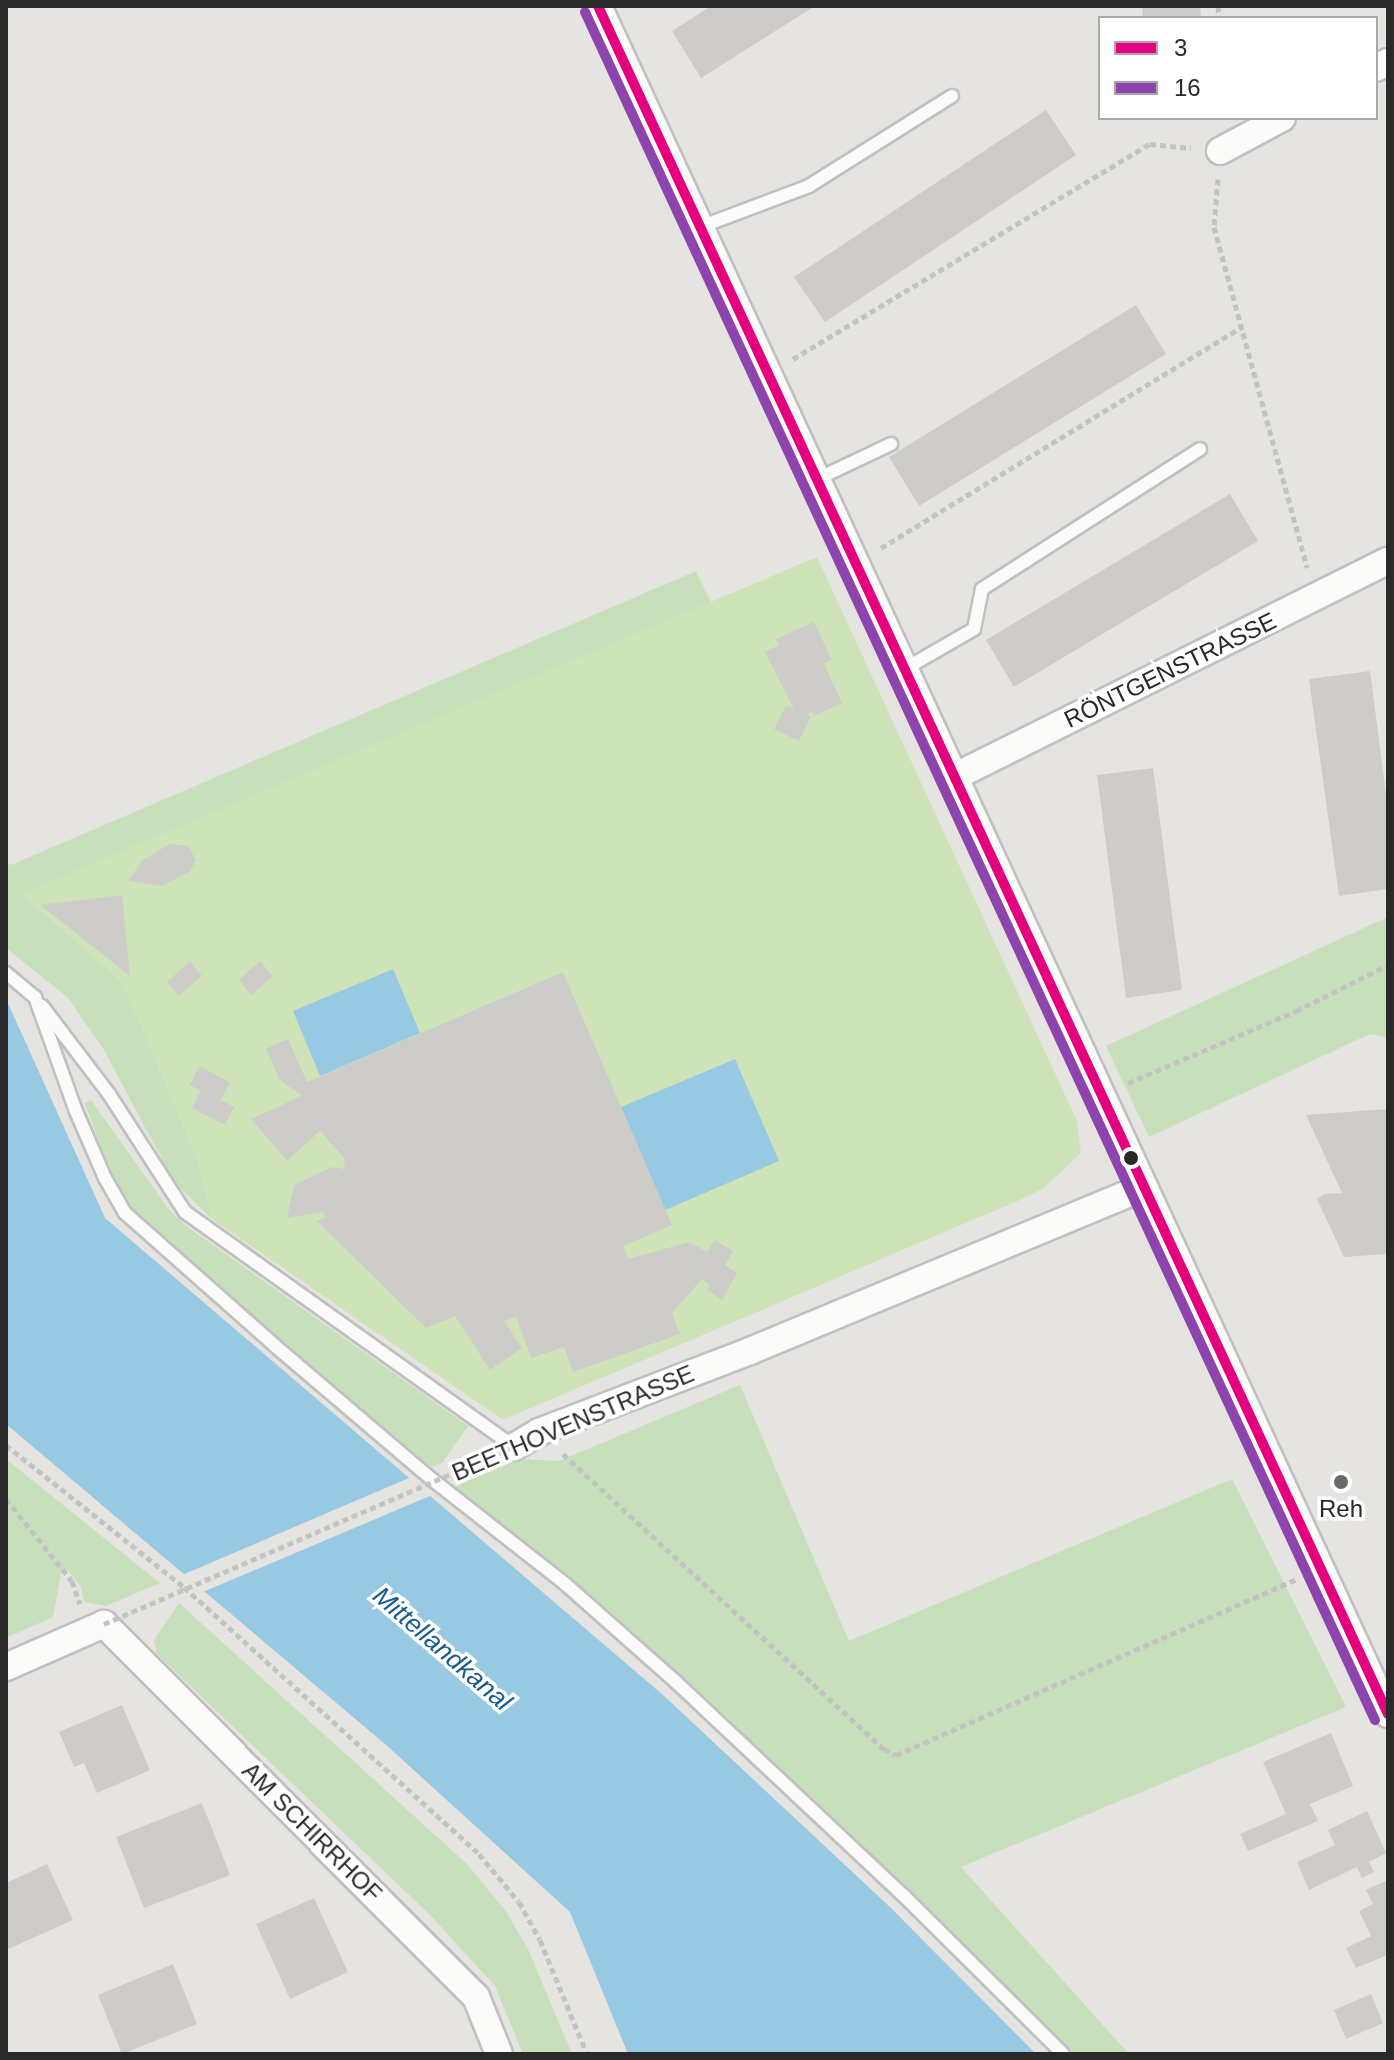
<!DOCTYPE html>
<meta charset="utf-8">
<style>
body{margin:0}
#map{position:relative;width:1394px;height:2060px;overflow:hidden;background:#e6e4e0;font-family:Arial,sans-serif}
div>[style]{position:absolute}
.green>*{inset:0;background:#c7e0bb}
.pitch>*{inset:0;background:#cfe3b9}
.water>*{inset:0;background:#98c9e3}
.pier>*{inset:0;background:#e6e4e0}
.building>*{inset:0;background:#ceccc9}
.path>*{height:5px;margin-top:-2.5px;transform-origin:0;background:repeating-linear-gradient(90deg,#c3c3c2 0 6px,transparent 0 10px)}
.roads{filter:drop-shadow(2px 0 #c0c0c1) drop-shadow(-2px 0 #c0c0c1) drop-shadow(0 2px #c0c0c1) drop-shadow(0 -2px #c0c0c1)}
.lane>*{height:12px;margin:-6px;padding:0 6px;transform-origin:6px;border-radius:6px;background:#fbfbfa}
.street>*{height:26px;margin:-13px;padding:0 13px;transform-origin:13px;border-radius:13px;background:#fbfbfa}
.path-bridge>*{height:5px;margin-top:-2.5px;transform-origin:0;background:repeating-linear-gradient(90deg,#c3c3c2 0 6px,transparent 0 10px)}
.bus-1>*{height:10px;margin:-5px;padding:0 5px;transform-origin:5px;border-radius:5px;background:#e5007d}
.bus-2>*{height:10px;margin:-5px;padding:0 5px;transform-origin:5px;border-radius:5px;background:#8e44ad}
.dots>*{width:22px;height:22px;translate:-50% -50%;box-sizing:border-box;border:4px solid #fff;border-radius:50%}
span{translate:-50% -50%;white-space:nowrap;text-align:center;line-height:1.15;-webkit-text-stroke:7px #fff;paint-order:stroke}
.street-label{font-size:24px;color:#292929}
.poi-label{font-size:24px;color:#292929}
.water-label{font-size:26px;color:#185b8e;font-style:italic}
.frame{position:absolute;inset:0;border:8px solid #292929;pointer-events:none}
.legend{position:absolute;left:1098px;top:16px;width:280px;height:104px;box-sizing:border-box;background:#fff;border:2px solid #a9a9a9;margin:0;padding:10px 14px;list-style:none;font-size:24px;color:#292929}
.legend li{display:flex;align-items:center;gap:16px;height:40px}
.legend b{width:40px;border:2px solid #a9a9a9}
</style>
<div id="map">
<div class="green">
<div style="clip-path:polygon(696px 571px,711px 603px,22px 894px,123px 982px,198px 1160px,212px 1219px,174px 1182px,104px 1050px,68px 998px,6px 948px,6px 862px,11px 865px)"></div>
<div style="clip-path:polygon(1388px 917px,1388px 1038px,1370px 1034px,1149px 1137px,1106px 1046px)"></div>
<div style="clip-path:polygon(91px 1100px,168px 1208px,185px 1225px,468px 1426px,442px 1463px,431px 1467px,198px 1271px,132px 1209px,111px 1176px,85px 1103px)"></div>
<div style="clip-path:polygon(740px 1385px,849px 1641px,1232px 1479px,1346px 1707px,961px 1867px,1129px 2054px,1074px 2054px,911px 1891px,682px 1676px,569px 1576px,454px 1487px,518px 1459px,559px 1461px)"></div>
<div style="clip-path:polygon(6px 1459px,160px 1583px,106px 1606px,84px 1602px,81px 1587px,67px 1569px,61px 1573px,53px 1617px,6px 1638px)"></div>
<div style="clip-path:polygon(179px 1603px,467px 1864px,505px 1910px,528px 1949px,572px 2054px,523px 2054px,495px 1986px,431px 1916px,157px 1654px,154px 1640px)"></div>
</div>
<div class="pitch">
<div style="clip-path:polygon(817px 557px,1077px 1121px,1081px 1153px,1044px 1188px,1020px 1200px,503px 1420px,212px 1219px,198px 1160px,123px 982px,21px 894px)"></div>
</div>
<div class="water">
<div style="clip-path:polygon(393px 969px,420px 1033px,320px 1076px,293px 1011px)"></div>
<div style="clip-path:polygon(6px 999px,105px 1218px,663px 1695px,891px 1908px,1036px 2054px,628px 2054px,570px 1912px,385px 1744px,6px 1424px)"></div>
<div style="clip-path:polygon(735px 1059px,779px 1161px,665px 1210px,621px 1107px)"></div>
</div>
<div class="pier">
<div style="clip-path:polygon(416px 1475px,437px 1493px,203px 1592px,182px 1575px)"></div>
</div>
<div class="building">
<div style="clip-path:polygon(711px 6px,815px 6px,701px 78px,672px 31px)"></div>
<div style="clip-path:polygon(1142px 6px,1200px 6px,1201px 18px,1143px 18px)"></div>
<div style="clip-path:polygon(1046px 110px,1076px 155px,825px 322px,794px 277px)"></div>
<div style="clip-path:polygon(1136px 305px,1166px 354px,919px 506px,889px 457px)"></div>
<div style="clip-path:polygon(1230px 494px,1258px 541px,1014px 687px,986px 640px)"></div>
<div style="clip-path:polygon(814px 622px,832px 660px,824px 664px,842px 703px,814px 716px,812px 712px,806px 714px,811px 716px,799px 741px,774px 729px,786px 705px,794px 709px,765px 652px,779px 645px,776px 639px)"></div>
<div style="clip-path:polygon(1370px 671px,1388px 809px,1388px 889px,1339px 896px,1309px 679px)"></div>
<div style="clip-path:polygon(1153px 768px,1182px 990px,1126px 998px,1097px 775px)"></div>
<div style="clip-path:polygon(169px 844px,188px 846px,196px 860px,190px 871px,162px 886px,128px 881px,142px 861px)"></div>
<div style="clip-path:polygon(122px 895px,130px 976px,40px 905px)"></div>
<div style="clip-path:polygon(190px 961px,202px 976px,179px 996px,167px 982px)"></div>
<div style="clip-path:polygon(260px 961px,273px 976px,251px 995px,239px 980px)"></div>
<div style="clip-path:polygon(563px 972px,672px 1225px,623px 1246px,629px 1259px,689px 1242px,707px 1252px,715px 1240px,733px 1251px,725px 1265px,737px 1273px,722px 1300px,707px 1290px,710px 1285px,702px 1279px,672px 1313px,680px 1334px,573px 1372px,564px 1347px,531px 1358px,516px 1317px,504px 1321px,522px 1348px,490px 1370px,455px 1316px,426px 1328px,317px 1221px,326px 1218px,323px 1212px,287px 1218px,294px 1185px,332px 1167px,344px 1169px,345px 1159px,320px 1131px,287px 1161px,251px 1119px,302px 1096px,280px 1080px,266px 1049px,288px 1039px,307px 1082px)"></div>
<div style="clip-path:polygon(199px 1066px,230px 1082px,221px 1100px,234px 1107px,225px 1125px,192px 1108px,200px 1091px,190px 1085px)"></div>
<div style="clip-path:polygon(1388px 1109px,1388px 1254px,1344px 1257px,1317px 1199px,1324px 1194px,1342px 1193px,1306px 1115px)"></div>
<div style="clip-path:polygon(122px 1705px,150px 1770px,97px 1793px,84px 1763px,74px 1767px,59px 1732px)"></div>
<div style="clip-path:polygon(1331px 1733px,1353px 1786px,1310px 1804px,1318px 1821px,1248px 1851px,1240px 1834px,1286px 1814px,1263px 1762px)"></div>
<div style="clip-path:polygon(202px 1803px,230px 1875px,144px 1908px,116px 1837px)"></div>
<div style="clip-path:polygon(1367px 1811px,1386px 1853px,1369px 1862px,1374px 1872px,1362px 1878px,1357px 1867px,1309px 1890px,1297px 1862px,1335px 1845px,1328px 1830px)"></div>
<div style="clip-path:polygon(47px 1864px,73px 1920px,6px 1950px,6px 1883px)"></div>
<div style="clip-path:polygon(1388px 1880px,1388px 1955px,1356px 1968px,1346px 1948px,1371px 1936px,1359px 1911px,1373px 1904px,1366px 1890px)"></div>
<div style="clip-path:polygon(314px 1898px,348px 1972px,290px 1999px,256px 1924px)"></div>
<div style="clip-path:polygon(173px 1964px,197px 2024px,122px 2054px,98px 1995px)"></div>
<div style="clip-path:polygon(1371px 1994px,1383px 2023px,1346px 2039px,1334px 2010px)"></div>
</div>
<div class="path">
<div style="left:1218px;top:6px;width:12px;rotate:85deg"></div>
<div style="left:1218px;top:179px;width:48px;rotate:94.8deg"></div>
<div style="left:1214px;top:227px;width:353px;rotate:74.7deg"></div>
<div style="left:793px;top:359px;width:417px;rotate:-31.1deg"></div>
<div style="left:1150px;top:144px;width:41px;rotate:5.6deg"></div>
<div style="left:881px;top:548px;width:423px;rotate:-31.5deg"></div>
<div style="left:1128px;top:1083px;width:183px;rotate:-23.2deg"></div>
<div style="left:1296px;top:1011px;width:103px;rotate:-26.6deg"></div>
<div style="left:6px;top:1445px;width:228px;rotate:38.6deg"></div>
<div style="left:184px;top:1587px;width:398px;rotate:42.1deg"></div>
<div style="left:479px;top:1854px;width:62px;rotate:50.2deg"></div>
<div style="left:519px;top:1902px;width:43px;rotate:61.1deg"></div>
<div style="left:540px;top:1940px;width:123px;rotate:67.6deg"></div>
<div style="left:563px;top:1454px;width:436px;rotate:42.6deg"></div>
<div style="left:884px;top:1749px;width:13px;rotate:27deg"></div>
<div style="left:896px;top:1755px;width:437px;rotate:-23.7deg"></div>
<div style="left:6px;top:1499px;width:105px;rotate:51.2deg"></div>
<div style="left:72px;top:1581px;width:24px;rotate:71deg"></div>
</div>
<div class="roads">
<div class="lane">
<div style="left:700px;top:227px;width:116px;rotate:-20.6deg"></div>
<div style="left:809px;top:186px;width:169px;rotate:-32.2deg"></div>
<div style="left:817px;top:479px;width:82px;rotate:-25.3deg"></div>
<div style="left:903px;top:670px;width:82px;rotate:-30deg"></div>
<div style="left:974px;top:629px;width:41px;rotate:-78.7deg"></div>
<div style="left:982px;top:589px;width:259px;rotate:-32.7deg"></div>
<div style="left:6px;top:973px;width:38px;rotate:40deg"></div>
<div style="left:35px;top:997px;width:119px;rotate:70.3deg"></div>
<div style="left:75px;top:1109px;width:75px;rotate:66.5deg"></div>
<div style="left:105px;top:1178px;width:40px;rotate:60.3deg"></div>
<div style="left:125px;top:1213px;width:199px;rotate:41.5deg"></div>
<div style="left:274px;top:1345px;width:210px;rotate:40.4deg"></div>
<div style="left:434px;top:1481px;width:164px;rotate:38.1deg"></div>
<div style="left:563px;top:1582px;width:151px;rotate:41.5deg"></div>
<div style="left:676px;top:1682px;width:313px;rotate:43.2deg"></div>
<div style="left:904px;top:1896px;width:224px;rotate:44.8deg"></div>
<div style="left:42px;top:1006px;width:111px;rotate:52.7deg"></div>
<div style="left:109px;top:1094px;width:140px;rotate:57.2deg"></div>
<div style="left:185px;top:1212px;width:404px;rotate:35.5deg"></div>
</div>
<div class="street">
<div style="left:598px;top:6px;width:1882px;rotate:65.18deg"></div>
<div style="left:1376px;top:68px;width:13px;rotate:-27deg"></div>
<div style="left:1220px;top:151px;width:70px;rotate:-28deg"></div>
<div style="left:952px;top:778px;width:487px;rotate:-26.5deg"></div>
<div style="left:514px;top:1447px;width:29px;rotate:-31deg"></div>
<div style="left:539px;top:1432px;width:226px;rotate:-21deg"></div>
<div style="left:750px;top:1351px;width:427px;rotate:-22.6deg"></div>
<div style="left:6px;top:1667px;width:107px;rotate:-23.7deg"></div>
<div style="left:104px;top:1624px;width:527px;rotate:45.08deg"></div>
<div style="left:476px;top:1997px;width:61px;rotate:68deg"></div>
</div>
</div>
<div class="path-bridge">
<div style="left:104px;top:1624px;width:447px;rotate:-23.4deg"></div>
</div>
<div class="bus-1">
<div style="left:598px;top:6px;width:1882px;rotate:65.18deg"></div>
</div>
<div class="bus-2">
<div style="left:585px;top:12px;width:1882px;rotate:65.18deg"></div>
</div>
<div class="dots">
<div style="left:1131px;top:1158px;background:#292929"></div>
<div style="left:1341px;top:1482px;background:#6b6a69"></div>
</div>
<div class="street-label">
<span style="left:1170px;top:670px;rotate:-26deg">RÖNTGENSTRASSE</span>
<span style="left:573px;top:1423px;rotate:-23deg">BEETHOVENSTRASSE</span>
<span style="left:312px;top:1832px;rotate:45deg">AM SCHIRRHOF</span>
</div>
<div class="poi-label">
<span style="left:1341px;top:1509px">Reh</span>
</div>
<div class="water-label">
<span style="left:442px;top:1649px;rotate:41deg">Mittellandkanal</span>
</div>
<div class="frame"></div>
<ul class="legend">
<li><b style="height:10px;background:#e5007d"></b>3</li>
<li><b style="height:10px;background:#8e44ad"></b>16</li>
</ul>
</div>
